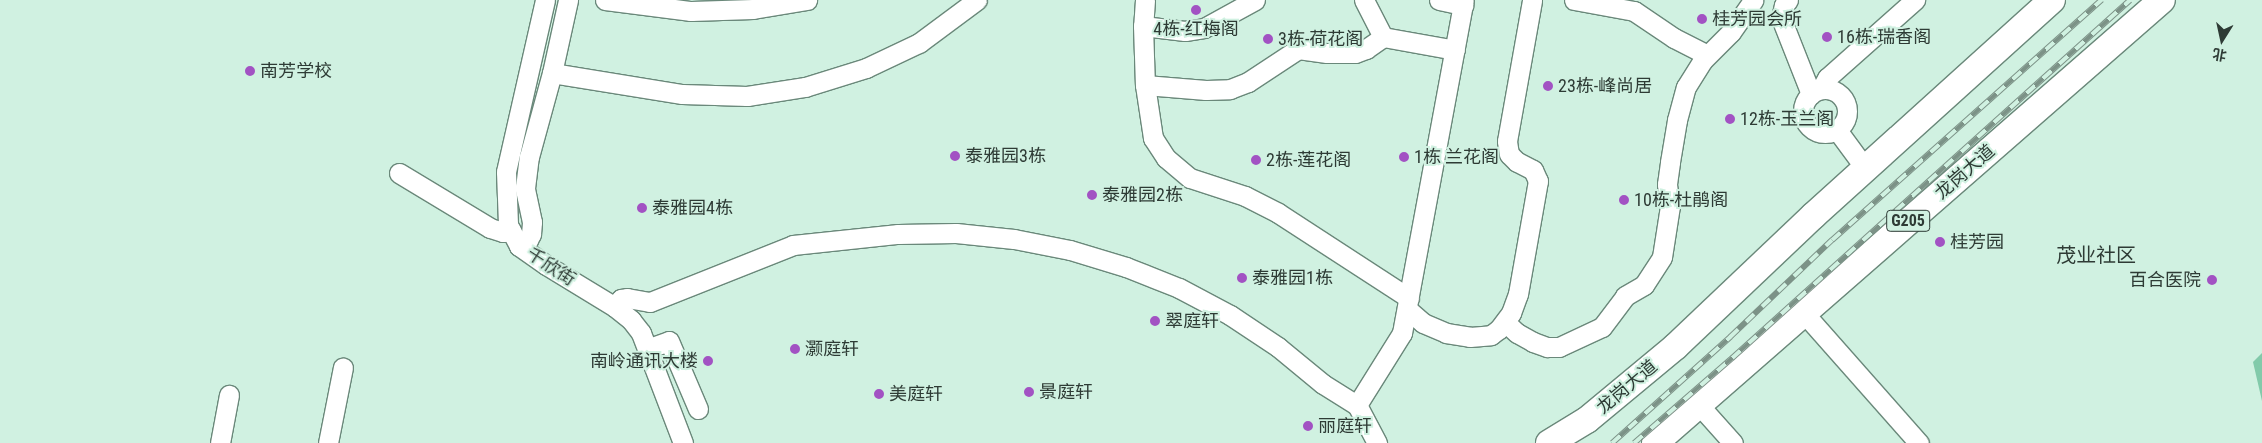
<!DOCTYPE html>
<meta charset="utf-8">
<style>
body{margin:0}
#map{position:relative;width:2262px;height:443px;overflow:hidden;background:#d0f1e1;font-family:"Roboto Condensed","Noto Sans SC",sans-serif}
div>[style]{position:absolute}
.forest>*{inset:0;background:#82caaa}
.roads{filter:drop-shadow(1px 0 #6a887a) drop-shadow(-1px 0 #6a887a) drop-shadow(0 1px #6a887a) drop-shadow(0 -1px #6a887a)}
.minor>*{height:19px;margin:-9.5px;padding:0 9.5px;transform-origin:9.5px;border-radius:9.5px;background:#fff}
.minor>.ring{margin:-9.5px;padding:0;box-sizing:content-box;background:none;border:19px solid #fff;border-radius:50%}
.highway>*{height:26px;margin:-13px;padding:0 13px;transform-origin:13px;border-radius:13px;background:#fff}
.rail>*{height:5.5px;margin-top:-2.75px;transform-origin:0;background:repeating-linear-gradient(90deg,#d0f1e1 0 11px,#7c9287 0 22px);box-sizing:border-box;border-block:1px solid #7c9287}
.dots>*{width:14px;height:14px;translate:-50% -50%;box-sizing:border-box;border:2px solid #d0f1e1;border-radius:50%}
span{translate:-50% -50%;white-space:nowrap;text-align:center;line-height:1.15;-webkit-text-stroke:4px #d0f1e1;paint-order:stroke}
.shield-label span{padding:1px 4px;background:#d0f1e1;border:1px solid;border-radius:4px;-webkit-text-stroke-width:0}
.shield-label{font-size:16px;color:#2e3b35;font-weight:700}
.poi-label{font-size:18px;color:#2e3b35}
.left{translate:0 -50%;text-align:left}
.right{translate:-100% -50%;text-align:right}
.street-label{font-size:18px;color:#2e3b35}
.quarter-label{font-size:20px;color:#2e3b35}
.north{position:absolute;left:2197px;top:15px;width:50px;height:50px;-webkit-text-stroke:4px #d0f1e1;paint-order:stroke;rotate:190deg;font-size:14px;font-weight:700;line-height:20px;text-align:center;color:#2e3b35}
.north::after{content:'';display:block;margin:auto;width:18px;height:22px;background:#2e3b35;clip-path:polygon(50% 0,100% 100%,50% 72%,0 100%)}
</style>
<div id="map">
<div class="forest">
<div style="clip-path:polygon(2262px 353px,2262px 401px,2253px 362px)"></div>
</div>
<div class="roads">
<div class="minor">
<div style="left:545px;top:0;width:176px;rotate:102.8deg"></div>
<div style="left:506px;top:172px;width:53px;rotate:87.8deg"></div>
<div style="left:508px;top:225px;width:24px;rotate:62deg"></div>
<div style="left:519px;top:246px;width:33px;rotate:35deg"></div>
<div style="left:546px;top:265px;width:81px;rotate:31.3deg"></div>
<div style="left:615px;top:307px;width:21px;rotate:39deg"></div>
<div style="left:631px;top:320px;width:16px;rotate:52deg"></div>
<div style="left:641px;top:333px;width:118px;rotate:69.1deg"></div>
<div style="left:605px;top:0;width:87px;rotate:7.3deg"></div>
<div style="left:691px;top:11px;width:62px;rotate:-1.8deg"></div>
<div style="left:753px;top:9px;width:55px;rotate:-9.5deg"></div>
<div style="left:1145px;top:0;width:26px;rotate:94deg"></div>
<div style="left:1143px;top:26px;width:59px;rotate:88.1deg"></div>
<div style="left:1145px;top:85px;width:54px;rotate:81.4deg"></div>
<div style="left:1153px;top:138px;width:24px;rotate:57deg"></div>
<div style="left:1166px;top:158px;width:31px;rotate:40deg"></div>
<div style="left:1190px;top:178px;width:58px;rotate:18.1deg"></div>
<div style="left:1245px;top:196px;width:37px;rotate:27deg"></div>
<div style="left:1278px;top:213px;width:156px;rotate:33deg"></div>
<div style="left:1364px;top:0;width:42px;rotate:62.8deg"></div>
<div style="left:1383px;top:37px;width:73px;rotate:10.2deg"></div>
<div style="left:1439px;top:0;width:25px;rotate:12deg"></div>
<div style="left:1574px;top:0;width:61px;rotate:10.4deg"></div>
<div style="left:1634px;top:11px;width:48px;rotate:34deg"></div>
<div style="left:1674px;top:38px;width:37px;rotate:27deg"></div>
<div style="left:1788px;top:0;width:6px;rotate:129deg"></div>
<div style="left:1784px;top:5px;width:13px;rotate:103deg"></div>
<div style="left:1781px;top:18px;width:82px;rotate:68.5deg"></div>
<div style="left:1143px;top:26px;width:42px;rotate:6.8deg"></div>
<div style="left:1185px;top:31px;width:19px;rotate:-9deg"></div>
<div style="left:1204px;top:28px;width:58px;rotate:-28.8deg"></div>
<div style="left:552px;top:73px;width:132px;rotate:9.2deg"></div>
<div style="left:682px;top:94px;width:65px;rotate:1.8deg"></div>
<div style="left:747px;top:96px;width:59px;rotate:-8.8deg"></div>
<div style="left:805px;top:87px;width:64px;rotate:-17.3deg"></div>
<div style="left:866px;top:68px;width:59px;rotate:-25.3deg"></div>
<div style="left:919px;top:43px;width:72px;rotate:-36.6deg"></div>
<div style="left:1145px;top:85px;width:61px;rotate:4.7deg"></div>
<div style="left:1206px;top:90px;width:24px;rotate:-2deg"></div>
<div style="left:1230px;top:89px;width:19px;rotate:-21deg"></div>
<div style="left:1248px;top:82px;width:60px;rotate:-33.4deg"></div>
<div style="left:1298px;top:49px;width:29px;rotate:8deg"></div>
<div style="left:1327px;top:53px;width:28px"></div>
<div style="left:1355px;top:53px;width:12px;rotate:-20deg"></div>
<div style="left:1366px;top:49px;width:21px;rotate:-35deg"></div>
<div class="ring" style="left:1803px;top:89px;width:25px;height:25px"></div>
<div style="left:1821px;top:89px;width:13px;rotate:-61deg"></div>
<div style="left:1827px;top:78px;width:118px;rotate:-41.6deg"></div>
<div style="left:1837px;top:130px;width:47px;rotate:53.6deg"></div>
<div style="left:399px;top:173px;width:106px;rotate:31.1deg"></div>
<div style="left:490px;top:228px;width:14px;rotate:17deg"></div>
<div style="left:503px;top:232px;width:8px;rotate:-14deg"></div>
<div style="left:519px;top:246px;width:11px;rotate:-34deg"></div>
<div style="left:528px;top:240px;width:7px;rotate:-63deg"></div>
<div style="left:531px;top:234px;width:12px;rotate:-85deg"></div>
<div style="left:532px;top:222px;width:35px;rotate:-102deg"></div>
<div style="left:525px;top:188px;width:31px;rotate:-83deg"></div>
<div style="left:529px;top:157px;width:87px;rotate:-74.7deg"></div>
<div style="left:552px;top:73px;width:75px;rotate:-77.6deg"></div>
<div style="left:615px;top:307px;width:10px;rotate:-53deg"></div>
<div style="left:621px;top:299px;width:6px;rotate:-9deg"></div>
<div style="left:627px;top:298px;width:23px;rotate:10deg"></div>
<div style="left:650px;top:302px;width:154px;rotate:-21.7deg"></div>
<div style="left:793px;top:245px;width:106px;rotate:-6deg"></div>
<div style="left:898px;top:234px;width:58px;rotate:-1deg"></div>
<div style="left:956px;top:233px;width:58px;rotate:5.9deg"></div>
<div style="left:1014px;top:239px;width:57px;rotate:11.1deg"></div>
<div style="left:1070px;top:250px;width:59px;rotate:16.9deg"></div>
<div style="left:1126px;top:267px;width:57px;rotate:21.6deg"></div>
<div style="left:1179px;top:288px;width:58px;rotate:27.9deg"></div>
<div style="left:1230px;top:315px;width:58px;rotate:33.7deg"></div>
<div style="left:1278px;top:347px;width:58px;rotate:39.4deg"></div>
<div style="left:1323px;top:384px;width:40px;rotate:32deg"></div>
<div style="left:1407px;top:309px;width:21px;rotate:41deg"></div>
<div style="left:1423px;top:323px;width:25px;rotate:23deg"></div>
<div style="left:1446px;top:333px;width:24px;rotate:9deg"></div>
<div style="left:1470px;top:337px;width:21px;rotate:-5deg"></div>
<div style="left:1491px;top:335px;width:10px;rotate:-37deg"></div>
<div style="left:1499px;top:329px;width:20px;rotate:-53deg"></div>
<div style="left:1511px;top:313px;width:20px;rotate:-70deg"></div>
<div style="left:1518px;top:294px;width:115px;rotate:-80deg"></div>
<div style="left:1538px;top:181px;width:12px;rotate:-114deg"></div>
<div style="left:1533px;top:170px;width:18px;rotate:-153deg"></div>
<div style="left:1517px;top:162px;width:11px;rotate:-135deg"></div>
<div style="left:1509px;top:154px;width:13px;rotate:-99deg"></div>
<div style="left:1507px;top:141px;width:143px;rotate:-79.9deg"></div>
<div style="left:1803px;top:312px;width:175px;rotate:48.5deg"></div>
<div style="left:1505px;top:322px;width:16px;rotate:43deg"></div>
<div style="left:1517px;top:333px;width:18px;rotate:29deg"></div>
<div style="left:1533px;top:342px;width:15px;rotate:20deg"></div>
<div style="left:1547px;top:347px;width:12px"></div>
<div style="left:1559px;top:347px;width:47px;rotate:-24.9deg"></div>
<div style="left:1602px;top:327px;width:39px;rotate:-53deg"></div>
<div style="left:1625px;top:296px;width:22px;rotate:-30deg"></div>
<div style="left:1644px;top:285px;width:33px;rotate:-57deg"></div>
<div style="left:1662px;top:257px;width:52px;rotate:-81.1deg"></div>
<div style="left:1670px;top:206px;width:22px;rotate:-98deg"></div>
<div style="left:1667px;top:184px;width:22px;rotate:-82deg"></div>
<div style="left:1670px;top:162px;width:43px;rotate:-80.5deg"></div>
<div style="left:1677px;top:120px;width:34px;rotate:-75deg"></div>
<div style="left:1686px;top:87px;width:31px;rotate:-58deg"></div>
<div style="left:1702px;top:61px;width:41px;rotate:-45deg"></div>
<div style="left:1731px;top:32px;width:39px;rotate:-55deg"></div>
<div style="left:647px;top:349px;width:23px;rotate:-20deg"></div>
<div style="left:669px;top:341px;width:74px;rotate:66.9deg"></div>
<div style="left:1357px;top:405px;width:85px;rotate:-58deg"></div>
<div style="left:1402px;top:333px;width:339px;rotate:-79.5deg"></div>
<div style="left:1357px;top:405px;width:43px;rotate:62.2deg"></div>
<div style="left:1699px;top:405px;width:51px;rotate:48.2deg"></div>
<div style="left:220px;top:443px;width:49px;rotate:-79.4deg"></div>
<div style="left:328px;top:443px;width:77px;rotate:-78.8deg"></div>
</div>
<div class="highway">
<div style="left:1549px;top:443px;width:44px;rotate:-31.2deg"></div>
<div style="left:1587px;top:420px;width:116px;rotate:-39.7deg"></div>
<div style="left:1676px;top:346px;width:189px;rotate:-43.5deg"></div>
<div style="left:1813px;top:216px;width:322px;rotate:-42.1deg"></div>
<div style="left:1655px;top:443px;width:673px;rotate:-41.15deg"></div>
</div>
</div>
<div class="rail">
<div style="left:1612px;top:443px;width:159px;rotate:-41.9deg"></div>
<div style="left:1730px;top:337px;width:141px;rotate:-43.6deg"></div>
<div style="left:1832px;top:240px;width:361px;rotate:-41.7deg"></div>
<div style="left:1634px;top:443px;width:130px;rotate:-40.9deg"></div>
<div style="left:1732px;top:358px;width:535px;rotate:-41.97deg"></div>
</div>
<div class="dots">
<div style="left:1196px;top:10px;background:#a252c3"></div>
<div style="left:1702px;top:19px;background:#a252c3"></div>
<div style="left:1827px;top:37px;background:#a252c3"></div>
<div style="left:1268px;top:39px;background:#a252c3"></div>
<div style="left:250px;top:71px;background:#a252c3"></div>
<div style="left:1548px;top:86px;background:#a252c3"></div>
<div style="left:1730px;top:119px;background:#a252c3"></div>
<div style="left:955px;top:156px;background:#a252c3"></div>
<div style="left:1404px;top:157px;background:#a252c3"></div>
<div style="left:1256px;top:160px;background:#a252c3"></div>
<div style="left:1092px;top:195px;background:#a252c3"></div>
<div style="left:1624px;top:200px;background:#a252c3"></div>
<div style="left:642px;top:208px;background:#a252c3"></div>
<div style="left:1940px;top:242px;background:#a252c3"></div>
<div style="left:1242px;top:278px;background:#a252c3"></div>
<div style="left:2212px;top:280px;background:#a252c3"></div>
<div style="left:1155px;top:321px;background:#a252c3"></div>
<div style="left:795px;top:349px;background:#a252c3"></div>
<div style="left:708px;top:361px;background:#a252c3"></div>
<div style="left:1029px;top:392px;background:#a252c3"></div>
<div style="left:879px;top:394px;background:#a252c3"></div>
<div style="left:1308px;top:426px;background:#a252c3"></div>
</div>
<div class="shield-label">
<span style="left:1908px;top:221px">G205</span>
</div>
<div class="poi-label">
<span class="left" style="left:1712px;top:19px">桂芳园会所</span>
<span style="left:1196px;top:29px">4栋-红梅阁</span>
<span class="left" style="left:1837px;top:37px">16栋-瑞香阁</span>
<span class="left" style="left:1278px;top:39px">3栋-荷花阁</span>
<span class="left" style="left:260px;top:71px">南芳学校</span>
<span class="left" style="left:1558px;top:86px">23栋-峰尚居</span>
<span class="left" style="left:1740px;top:119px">12栋-玉兰阁</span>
<span class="left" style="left:965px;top:156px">泰雅园3栋</span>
<span class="left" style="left:1414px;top:157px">1栋 兰花阁</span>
<span class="left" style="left:1266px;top:160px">2栋-莲花阁</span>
<span class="left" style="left:1102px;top:195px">泰雅园2栋</span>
<span class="left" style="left:1634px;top:200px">10栋-杜鹃阁</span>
<span class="left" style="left:652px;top:208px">泰雅园4栋</span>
<span class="left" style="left:1950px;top:242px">桂芳园</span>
<span class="left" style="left:1252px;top:278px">泰雅园1栋</span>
<span class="right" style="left:2201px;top:280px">百合医院</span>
<span class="left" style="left:1165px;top:321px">翠庭轩</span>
<span class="left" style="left:805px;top:349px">灏庭轩</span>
<span class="right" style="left:698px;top:361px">南岭通讯大楼</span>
<span class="left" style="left:1039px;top:392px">景庭轩</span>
<span class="left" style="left:889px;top:394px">美庭轩</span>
<span class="left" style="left:1318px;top:426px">丽庭轩</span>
</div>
<div class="street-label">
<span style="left:1965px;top:172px;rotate:-41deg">龙岗大道</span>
<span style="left:551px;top:267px;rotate:33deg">千欣街</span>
<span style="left:1627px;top:387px;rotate:-40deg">龙岗大道</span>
</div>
<div class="quarter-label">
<span style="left:2096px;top:255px">茂业社区</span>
</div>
<div class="north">北</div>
</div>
